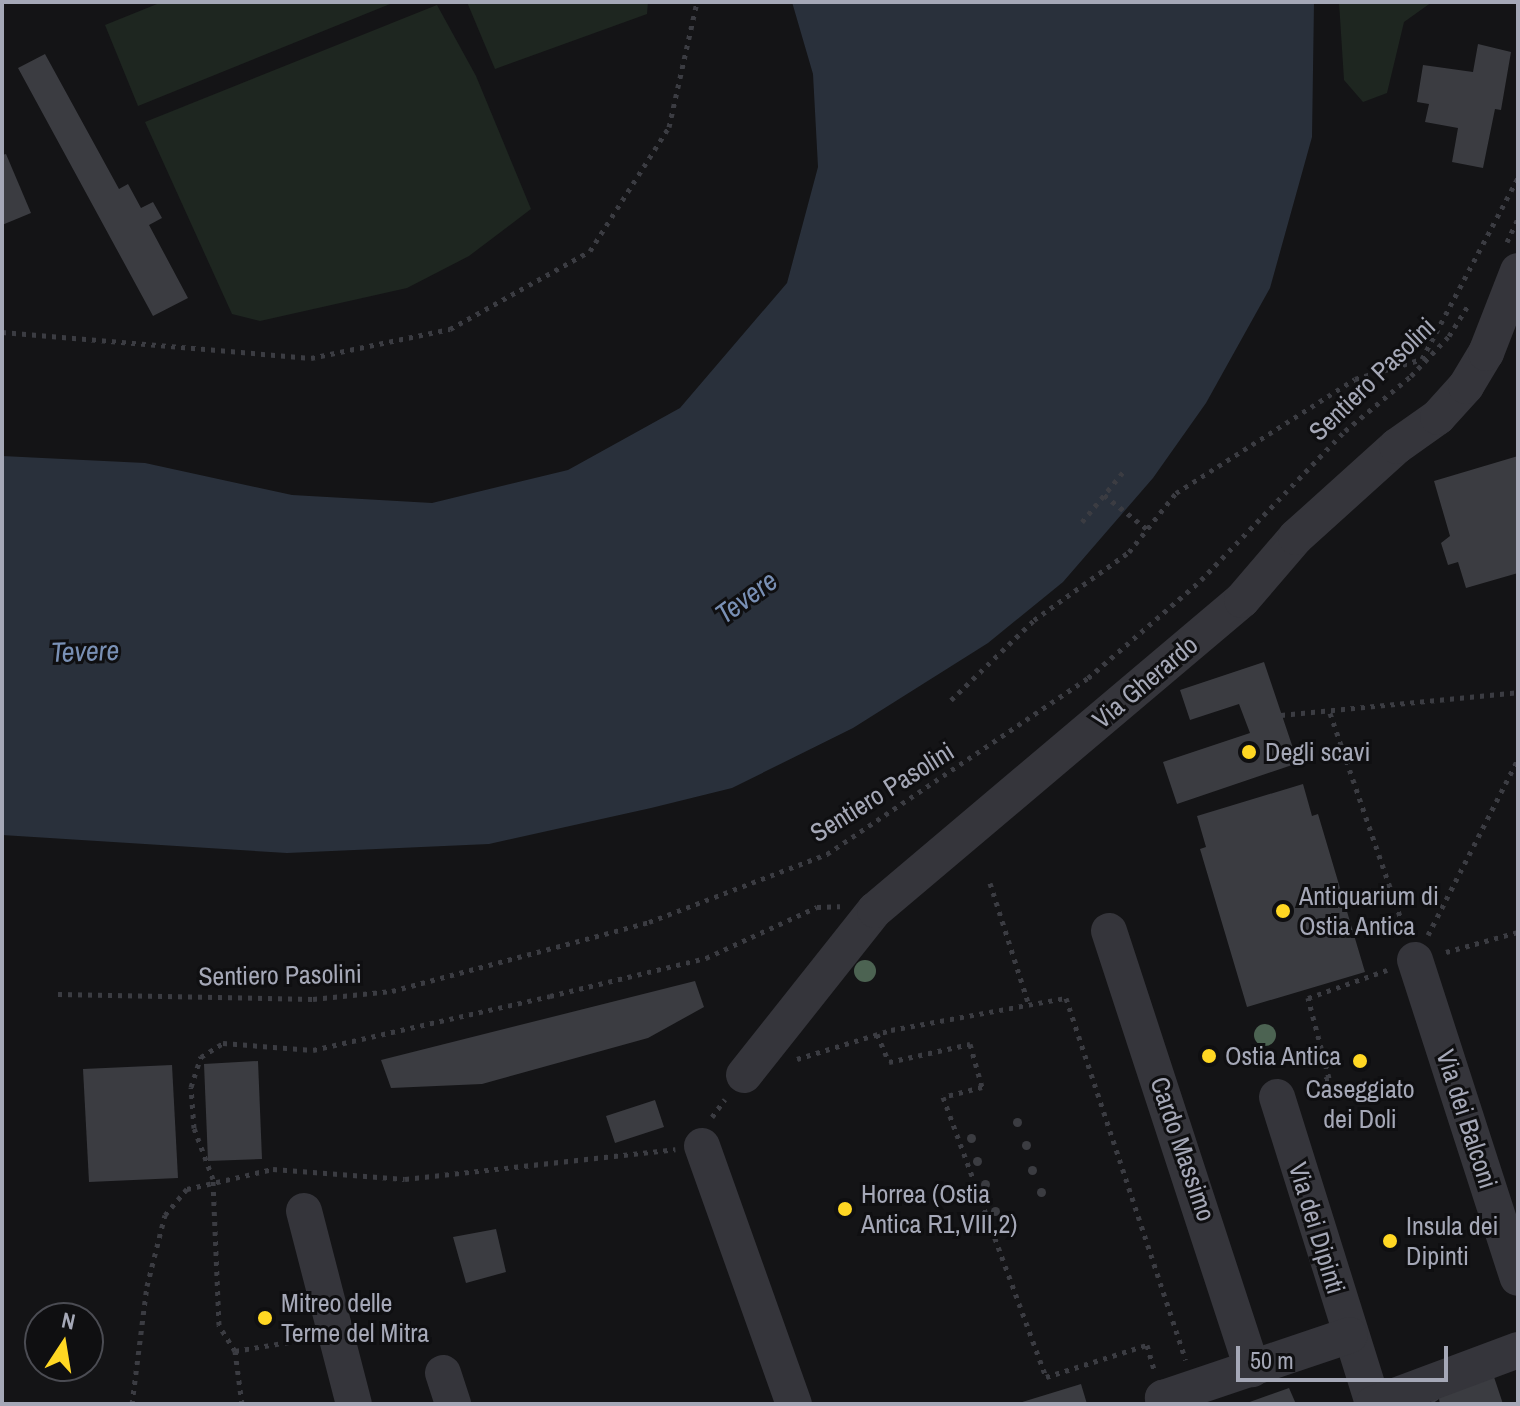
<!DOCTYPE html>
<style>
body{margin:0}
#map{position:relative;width:1520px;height:1406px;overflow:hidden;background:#141416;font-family:"Archivo Narrow",sans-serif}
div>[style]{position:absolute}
.green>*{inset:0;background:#1e2620}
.water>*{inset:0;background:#29303b}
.building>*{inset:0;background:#3b3c41}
.round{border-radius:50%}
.path>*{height:5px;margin-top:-2.5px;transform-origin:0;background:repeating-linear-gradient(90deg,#3b3c42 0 4px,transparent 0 10px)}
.minor>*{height:36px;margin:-18px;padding:0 18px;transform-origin:18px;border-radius:18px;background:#35353b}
.trees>*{width:22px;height:22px;margin:-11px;border-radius:50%;background:#4c6352}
.dots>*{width:22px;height:22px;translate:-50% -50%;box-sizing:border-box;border:4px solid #0f0f11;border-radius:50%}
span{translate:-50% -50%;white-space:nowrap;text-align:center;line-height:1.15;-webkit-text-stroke:6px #0f0f11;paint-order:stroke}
.street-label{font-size:26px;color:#a5a8b7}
.poi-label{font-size:26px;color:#a5a8b7}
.left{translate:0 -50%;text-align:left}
.water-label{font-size:28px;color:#7990b5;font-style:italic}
.frame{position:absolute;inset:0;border:4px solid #a5a8b7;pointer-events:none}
.north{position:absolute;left:24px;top:1302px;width:80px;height:80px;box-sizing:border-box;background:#0f0f11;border:2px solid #4b4c53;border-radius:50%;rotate:12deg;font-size:22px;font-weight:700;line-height:32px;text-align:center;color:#a5a8b7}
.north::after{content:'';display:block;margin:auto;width:28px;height:36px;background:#ffd723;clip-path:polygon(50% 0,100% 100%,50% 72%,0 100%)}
.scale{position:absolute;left:1236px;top:1346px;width:212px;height:36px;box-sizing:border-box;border:4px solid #a5a8b7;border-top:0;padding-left:10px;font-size:24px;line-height:28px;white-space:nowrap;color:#a5a8b7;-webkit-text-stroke:6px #0f0f11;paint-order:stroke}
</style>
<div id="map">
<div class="green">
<div style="clip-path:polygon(162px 2px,395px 2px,138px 106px,105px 25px)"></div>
<div style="clip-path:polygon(467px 2px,648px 2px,647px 14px,495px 69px)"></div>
<div style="clip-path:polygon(1339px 2px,1432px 2px,1404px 22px,1387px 93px,1363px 102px,1344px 80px)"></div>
<div style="clip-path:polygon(437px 5px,476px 76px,531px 209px,469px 256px,407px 288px,260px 321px,232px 314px,145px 122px)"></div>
</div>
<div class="water">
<div style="clip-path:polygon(792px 2px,1314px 2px,1312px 137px,1270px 288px,1206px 403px,1153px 478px,1063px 582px,988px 643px,853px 728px,732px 788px,651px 808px,489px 844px,287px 853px,2px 835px,2px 456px,145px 463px,292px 495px,432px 503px,568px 470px,680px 408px,787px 283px,818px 167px,813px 74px)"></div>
</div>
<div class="building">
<div style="clip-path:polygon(1478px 44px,1511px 52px,1501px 110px,1495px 109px,1483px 168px,1452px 162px,1458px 128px,1425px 122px,1429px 104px,1417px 102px,1423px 65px,1473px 72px)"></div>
<div style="clip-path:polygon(45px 54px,119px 189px,128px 184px,141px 208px,153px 202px,162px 218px,149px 225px,188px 298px,153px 316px,18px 68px)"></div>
<div style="clip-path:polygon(6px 154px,31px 213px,2px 225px,2px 155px)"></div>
<div style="clip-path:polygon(1518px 456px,1518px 573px,1466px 588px,1458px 562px,1448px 565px,1441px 543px,1450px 536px,1434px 481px)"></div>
<div style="clip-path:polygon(1264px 662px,1298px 763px,1177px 804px,1163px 762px,1250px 733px,1239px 704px,1190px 720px,1180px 690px)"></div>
<div style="clip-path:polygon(1303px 784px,1312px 816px,1318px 814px,1365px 972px,1247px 1007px,1200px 849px,1206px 847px,1197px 816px)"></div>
<div style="clip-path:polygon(695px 981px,704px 1007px,648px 1038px,482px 1084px,391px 1088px,381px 1060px)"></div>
<div style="clip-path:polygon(258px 1061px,262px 1159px,208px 1161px,204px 1064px)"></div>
<div style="clip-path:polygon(172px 1065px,178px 1178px,89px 1182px,83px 1069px)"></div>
<div style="clip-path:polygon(655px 1100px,664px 1127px,615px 1143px,606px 1116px)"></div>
<div class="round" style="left:1012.5px;top:1117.5px;width:9px;height:9px"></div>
<div class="round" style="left:966.5px;top:1133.5px;width:9px;height:9px"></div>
<div class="round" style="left:1021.5px;top:1140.5px;width:9px;height:9px"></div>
<div class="round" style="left:972.5px;top:1156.5px;width:9px;height:9px"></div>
<div class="round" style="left:1027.5px;top:1165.5px;width:9px;height:9px"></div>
<div class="round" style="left:980.5px;top:1179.5px;width:9px;height:9px"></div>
<div class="round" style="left:1036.5px;top:1187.5px;width:9px;height:9px"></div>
<div class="round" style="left:990.5px;top:1206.5px;width:9px;height:9px"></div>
<div style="clip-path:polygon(496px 1229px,506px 1272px,466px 1283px,453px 1237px)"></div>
<div style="clip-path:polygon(1494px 1377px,1503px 1404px,1440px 1404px,1439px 1399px,1432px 1404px,1431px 1401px)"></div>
<div style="clip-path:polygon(1081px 1384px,1087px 1404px,1019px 1404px,1019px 1403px)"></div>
<div style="clip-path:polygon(1289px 1388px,1296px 1404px,1244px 1404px)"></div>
</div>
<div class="path">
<div style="left:1507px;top:242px;width:26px;rotate:-65deg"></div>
<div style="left:2px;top:332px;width:310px;rotate:4.8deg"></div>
<div style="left:311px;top:358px;width:142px;rotate:-11.8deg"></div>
<div style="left:450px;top:329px;width:160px;rotate:-29.1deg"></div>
<div style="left:590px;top:251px;width:147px;rotate:-57.5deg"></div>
<div style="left:669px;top:127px;width:128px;rotate:-77.4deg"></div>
<div style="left:1104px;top:495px;width:55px;rotate:38.3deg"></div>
<div style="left:1082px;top:522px;width:65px;rotate:-50.6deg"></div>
<div style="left:951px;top:700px;width:115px;rotate:-43.9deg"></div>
<div style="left:1034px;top:620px;width:117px;rotate:-35.6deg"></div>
<div style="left:1129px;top:552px;width:75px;rotate:-51.5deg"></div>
<div style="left:1176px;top:493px;width:212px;rotate:-32.5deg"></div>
<div style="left:1355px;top:379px;width:70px;rotate:-16.6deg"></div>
<div style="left:1422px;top:359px;width:205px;rotate:-62.1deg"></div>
<div style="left:1330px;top:713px;width:231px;rotate:71deg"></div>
<div style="left:1281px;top:715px;width:238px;rotate:-5.5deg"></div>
<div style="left:990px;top:883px;width:128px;rotate:72.3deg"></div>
<div style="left:1428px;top:935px;width:198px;rotate:-62.9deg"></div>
<div style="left:1446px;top:952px;width:75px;rotate:-15.5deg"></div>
<div style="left:58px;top:994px;width:255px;rotate:1.1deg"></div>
<div style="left:313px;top:999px;width:79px;rotate:-5.8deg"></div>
<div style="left:392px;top:991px;width:266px;rotate:-15deg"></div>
<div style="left:649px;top:922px;width:191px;rotate:-20.9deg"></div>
<div style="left:827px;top:854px;width:315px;rotate:-34deg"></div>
<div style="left:1088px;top:678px;width:150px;rotate:-40.9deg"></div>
<div style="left:1201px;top:580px;width:207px;rotate:-46deg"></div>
<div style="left:1345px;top:431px;width:86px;rotate:-39.8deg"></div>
<div style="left:1411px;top:376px;width:55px;rotate:-46.5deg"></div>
<div style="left:1449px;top:336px;width:36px;rotate:-58deg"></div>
<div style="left:877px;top:1034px;width:30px;rotate:67deg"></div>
<div style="left:889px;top:1062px;width:83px;rotate:-12.5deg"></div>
<div style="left:970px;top:1044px;width:45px;rotate:74.4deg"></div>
<div style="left:982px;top:1087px;width:40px;rotate:165.6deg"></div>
<div style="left:943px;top:1097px;width:298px;rotate:69.8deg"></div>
<div style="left:1046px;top:1377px;width:106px;rotate:-17.6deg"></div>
<div style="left:1147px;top:1345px;width:25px;rotate:74deg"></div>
<div style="left:797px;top:1059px;width:98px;rotate:-17.1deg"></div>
<div style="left:891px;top:1030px;width:178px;rotate:-10.4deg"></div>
<div style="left:1066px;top:998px;width:381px;rotate:71.7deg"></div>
<div style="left:1306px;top:1086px;width:24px;rotate:-19deg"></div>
<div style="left:1329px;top:1078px;width:83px;rotate:-104.7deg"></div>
<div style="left:1308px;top:998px;width:84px;rotate:-19.5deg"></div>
<div style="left:712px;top:1117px;width:22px;rotate:-54deg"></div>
<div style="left:235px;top:1351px;width:73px;rotate:-9.5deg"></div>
<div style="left:132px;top:1404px;width:119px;rotate:-82.8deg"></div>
<div style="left:147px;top:1286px;width:73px;rotate:-75.8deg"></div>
<div style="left:165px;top:1215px;width:34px;rotate:-50deg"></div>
<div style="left:187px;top:1189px;width:88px;rotate:-13.1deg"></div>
<div style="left:273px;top:1169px;width:132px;rotate:4.3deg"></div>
<div style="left:405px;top:1179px;width:272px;rotate:-6.3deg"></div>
<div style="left:242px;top:1404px;width:53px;rotate:-97.5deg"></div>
<div style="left:235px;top:1351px;width:31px;rotate:-122deg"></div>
<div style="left:219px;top:1325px;width:146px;rotate:-92.4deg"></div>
<div style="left:213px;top:1179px;width:54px;rotate:-110.4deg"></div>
<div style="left:194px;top:1128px;width:41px;rotate:-94.2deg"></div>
<div style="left:191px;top:1087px;width:32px;rotate:-72deg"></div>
<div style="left:201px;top:1057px;width:26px;rotate:-32deg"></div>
<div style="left:223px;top:1043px;width:90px;rotate:4.4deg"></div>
<div style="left:313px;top:1050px;width:243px;rotate:-12.8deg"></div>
<div style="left:550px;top:996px;width:161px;rotate:-13.7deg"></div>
<div style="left:706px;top:958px;width:122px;rotate:-24.7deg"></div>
<div style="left:817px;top:907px;width:23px;rotate:-2deg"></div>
</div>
<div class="minor">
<div style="left:1109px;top:931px;width:461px;rotate:71.9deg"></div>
<div style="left:1415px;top:960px;width:334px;rotate:72.1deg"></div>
<div style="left:744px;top:1075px;width:211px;rotate:-51.6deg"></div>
<div style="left:875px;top:910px;width:480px;rotate:-40.2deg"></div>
<div style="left:1242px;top:600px;width:83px;rotate:-49.4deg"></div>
<div style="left:1296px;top:537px;width:136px;rotate:-42deg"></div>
<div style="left:1397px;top:446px;width:50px;rotate:-35.3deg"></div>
<div style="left:1438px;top:417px;width:42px;rotate:-47.9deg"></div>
<div style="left:1466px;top:386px;width:39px;rotate:-59deg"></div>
<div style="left:1486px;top:353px;width:88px;rotate:-68.7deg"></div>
<div style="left:1277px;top:1097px;width:322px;rotate:72.6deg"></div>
<div style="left:1373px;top:1404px;width:155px;rotate:-20.4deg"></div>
<div style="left:702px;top:1146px;width:274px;rotate:70.4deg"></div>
<div style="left:304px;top:1211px;width:199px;rotate:75.5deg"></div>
<div style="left:443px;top:1373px;width:33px;rotate:72deg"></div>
<div style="left:1166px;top:1404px;width:7px;rotate:-117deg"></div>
<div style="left:1163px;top:1398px;width:197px;rotate:-18.6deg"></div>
</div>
<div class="trees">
<div style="left:865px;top:971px"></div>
<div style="left:1265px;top:1035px"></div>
</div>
<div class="dots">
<div style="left:1249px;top:752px;background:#ffd723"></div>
<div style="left:1283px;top:911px;background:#ffd723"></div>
<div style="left:1209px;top:1056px;background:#ffd723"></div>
<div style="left:1360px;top:1061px;background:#ffd723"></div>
<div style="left:845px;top:1209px;background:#ffd723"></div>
<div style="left:1390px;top:1241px;background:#ffd723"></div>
<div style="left:265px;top:1318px;background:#ffd723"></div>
</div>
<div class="street-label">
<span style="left:1372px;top:379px;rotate:-44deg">Sentiero Pasolini</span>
<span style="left:1145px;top:682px;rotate:-40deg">Via Gherardo</span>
<span style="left:882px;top:792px;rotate:-32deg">Sentiero Pasolini</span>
<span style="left:280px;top:975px;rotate:-1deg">Sentiero Pasolini</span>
<span style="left:1467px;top:1119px;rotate:72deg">Via dei Balconi</span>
<span style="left:1183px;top:1149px;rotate:71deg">Cardo Massimo</span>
<span style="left:1317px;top:1228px;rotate:73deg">Via dei Dipinti</span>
</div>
<div class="poi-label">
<span class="left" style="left:1265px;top:752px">Degli scavi</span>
<span class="left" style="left:1299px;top:911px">Antiquarium di<br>Ostia Antica</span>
<span class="left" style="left:1225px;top:1056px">Ostia Antica</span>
<span style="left:1360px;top:1104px">Caseggiato<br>dei Doli</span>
<span class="left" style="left:861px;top:1209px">Horrea (Ostia<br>Antica R1,VIII,2)</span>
<span class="left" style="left:1406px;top:1241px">Insula dei<br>Dipinti</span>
<span class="left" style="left:281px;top:1318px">Mitreo delle<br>Terme del Mitra</span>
</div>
<div class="water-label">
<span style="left:746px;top:597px;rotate:-36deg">Tevere</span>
<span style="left:85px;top:651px;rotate:-2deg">Tevere</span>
</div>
<div class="frame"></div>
<div class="north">N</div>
<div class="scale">50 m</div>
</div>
